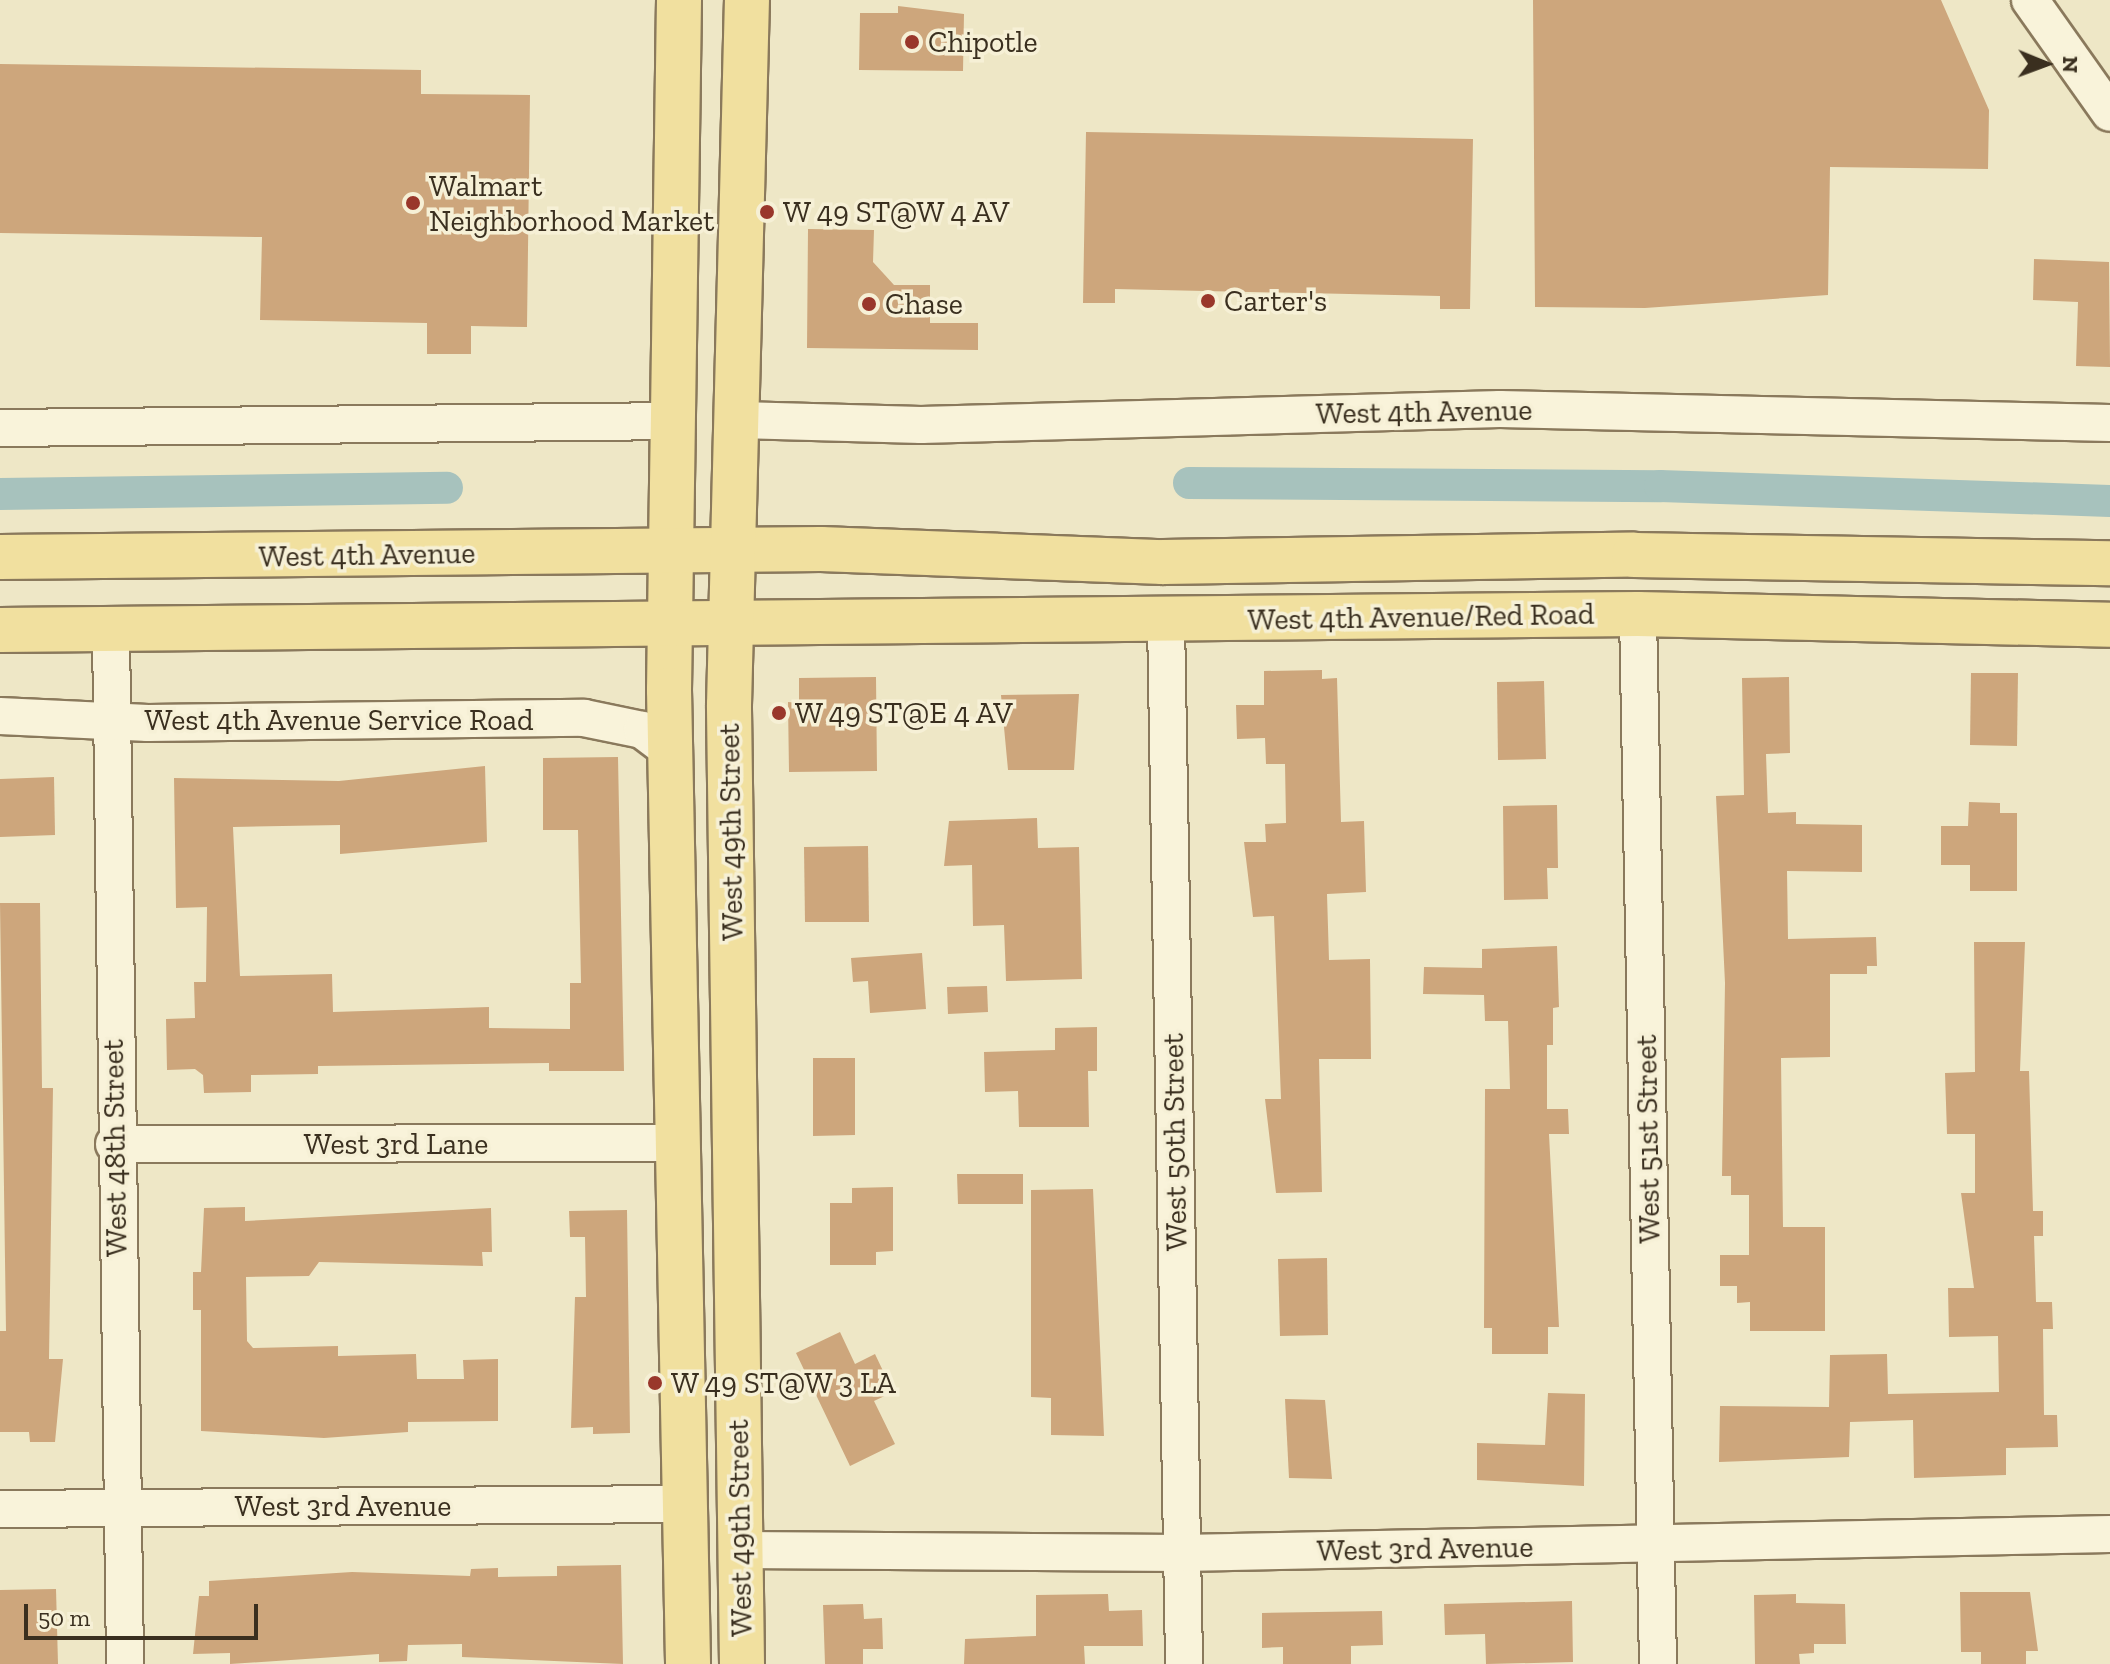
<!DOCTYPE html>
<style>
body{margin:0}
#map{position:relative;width:2110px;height:1664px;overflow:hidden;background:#eee7c6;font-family:"Zilla Slab",serif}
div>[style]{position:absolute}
.canal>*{height:32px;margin:-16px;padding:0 16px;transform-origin:16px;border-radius:16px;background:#a7c2bd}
.building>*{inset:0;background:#cda67c}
.roads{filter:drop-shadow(2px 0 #8a795c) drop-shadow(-2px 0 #8a795c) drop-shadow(0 2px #8a795c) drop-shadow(0 -2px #8a795c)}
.street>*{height:36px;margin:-18px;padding:0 18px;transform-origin:18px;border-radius:18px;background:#f9f3da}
.primary>*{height:44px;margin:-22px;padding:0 22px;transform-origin:22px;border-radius:22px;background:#f1e09f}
.dots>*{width:22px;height:22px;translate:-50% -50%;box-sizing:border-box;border:4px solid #f6f0d6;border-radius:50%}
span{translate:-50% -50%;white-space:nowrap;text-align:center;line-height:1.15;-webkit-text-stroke:7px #f6f0d6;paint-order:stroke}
.poi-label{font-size:30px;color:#3a2f1f}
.left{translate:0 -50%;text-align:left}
.street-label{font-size:30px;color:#3a2f1f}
.north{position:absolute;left:2006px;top:24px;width:80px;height:80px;-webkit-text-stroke:6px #f6f0d6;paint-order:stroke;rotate:91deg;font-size:22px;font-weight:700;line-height:32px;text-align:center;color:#3a2f1f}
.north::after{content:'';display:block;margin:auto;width:28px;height:36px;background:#3a2f1f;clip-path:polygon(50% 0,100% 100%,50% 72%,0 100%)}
.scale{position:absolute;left:24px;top:1604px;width:234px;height:36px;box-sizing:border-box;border:4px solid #3a2f1f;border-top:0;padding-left:10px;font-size:24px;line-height:28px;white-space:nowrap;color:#3a2f1f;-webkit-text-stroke:6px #f6f0d6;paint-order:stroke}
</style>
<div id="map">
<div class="canal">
<div style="left:1189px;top:483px;width:471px;rotate:0.4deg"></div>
<div style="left:1660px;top:486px;width:450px;rotate:1.9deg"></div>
<div style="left:0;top:494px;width:447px;rotate:-0.8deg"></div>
</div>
<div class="building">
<div style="clip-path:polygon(1533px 0,1941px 0,1989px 110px,1988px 169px,1830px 167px,1828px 295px,1645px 308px,1535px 307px)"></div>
<div style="clip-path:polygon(898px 6px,964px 14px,963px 71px,859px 70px,860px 13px,898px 13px)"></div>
<div style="clip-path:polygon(0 64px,421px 70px,421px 94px,530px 95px,527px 327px,471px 326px,471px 354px,427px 354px,427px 323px,260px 320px,262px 237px,0 233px)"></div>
<div style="clip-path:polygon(1086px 132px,1473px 139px,1470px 309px,1440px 309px,1440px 296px,1115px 289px,1115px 303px,1083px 303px)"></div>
<div style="clip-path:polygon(808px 229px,874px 230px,873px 262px,894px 285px,930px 285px,930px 323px,978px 323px,978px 350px,807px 348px)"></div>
<div style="clip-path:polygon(2034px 259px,2109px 262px,2110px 367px,2076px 366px,2078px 302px,2033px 300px)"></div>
<div style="clip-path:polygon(1322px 670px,1322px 679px,1337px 678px,1341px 822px,1364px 821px,1366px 892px,1327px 894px,1329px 960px,1370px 959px,1371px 1059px,1319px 1059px,1322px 1192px,1276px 1193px,1265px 1099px,1281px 1099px,1274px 916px,1253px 917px,1244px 842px,1266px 842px,1265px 824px,1286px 823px,1285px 764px,1266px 764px,1265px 738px,1237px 739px,1236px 705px,1264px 705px,1264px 671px)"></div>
<div style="clip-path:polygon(1971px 673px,2018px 673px,2017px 746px,1970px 745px)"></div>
<div style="clip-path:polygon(876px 677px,877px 771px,789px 772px,788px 702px,799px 703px,799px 678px)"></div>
<div style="clip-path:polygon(1789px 677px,1790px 753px,1766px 754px,1768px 813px,1796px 812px,1796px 824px,1862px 825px,1862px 872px,1787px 871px,1788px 939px,1876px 937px,1877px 966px,1867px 966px,1867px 974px,1830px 974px,1830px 1057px,1781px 1058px,1783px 1227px,1825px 1227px,1825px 1331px,1750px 1331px,1750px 1302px,1737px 1303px,1737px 1286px,1720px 1286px,1720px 1255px,1749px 1255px,1749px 1195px,1731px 1195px,1731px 1176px,1722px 1176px,1725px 983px,1716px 796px,1744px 795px,1742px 678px)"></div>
<div style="clip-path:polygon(1544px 681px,1546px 759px,1498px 760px,1497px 682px)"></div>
<div style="clip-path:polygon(1079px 694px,1074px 770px,1008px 770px,1001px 695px)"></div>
<div style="clip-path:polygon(618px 757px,624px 1071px,549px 1071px,549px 1063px,318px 1066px,318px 1074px,251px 1075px,251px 1092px,204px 1093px,203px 1075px,195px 1069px,167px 1070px,166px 1019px,195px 1018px,194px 982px,206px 982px,207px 907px,176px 908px,174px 778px,339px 781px,485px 766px,487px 842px,340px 854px,340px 825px,233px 827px,240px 976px,332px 974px,333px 1012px,489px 1007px,489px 1028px,570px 1029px,570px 983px,581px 983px,578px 830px,543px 830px,543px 758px)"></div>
<div style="clip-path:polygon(54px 777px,55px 835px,0 837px,0 779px)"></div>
<div style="clip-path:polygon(1969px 802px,2000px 803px,2000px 813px,2017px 813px,2017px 891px,1970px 891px,1970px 865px,1941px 865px,1941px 826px,1968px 826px)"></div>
<div style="clip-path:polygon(1557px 805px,1558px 868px,1547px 868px,1548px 899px,1504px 900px,1503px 806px)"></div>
<div style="clip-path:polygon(1037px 818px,1038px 848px,1079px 847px,1082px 979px,1006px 981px,1004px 925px,973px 926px,972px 865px,944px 866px,949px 821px)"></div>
<div style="clip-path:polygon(868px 846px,869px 922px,805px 922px,804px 847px)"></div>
<div style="clip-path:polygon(0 903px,40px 903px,42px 1088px,53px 1088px,49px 1359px,63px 1359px,55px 1442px,30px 1442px,29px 1432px,0 1432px,0 1331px,6px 1331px)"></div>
<div style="clip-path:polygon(1974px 942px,2025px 942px,2020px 1071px,2029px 1071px,2033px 1211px,2043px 1211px,2043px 1236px,2034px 1236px,2036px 1302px,2052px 1302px,2053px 1329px,2043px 1329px,2044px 1415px,2057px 1415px,2058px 1447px,2006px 1448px,2006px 1475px,1914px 1478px,1913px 1420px,1850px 1422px,1849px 1457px,1719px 1462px,1720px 1406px,1829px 1407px,1830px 1355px,1887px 1354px,1888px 1394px,1999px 1392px,1998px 1336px,1949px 1337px,1948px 1288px,1974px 1288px,1961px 1193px,1975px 1193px,1975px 1134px,1947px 1134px,1945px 1073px,1975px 1072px)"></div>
<div style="clip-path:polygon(1557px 946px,1559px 1007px,1553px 1008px,1553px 1045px,1547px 1045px,1547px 1109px,1568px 1109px,1569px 1134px,1549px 1134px,1559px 1327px,1548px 1327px,1548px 1354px,1492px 1354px,1492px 1328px,1484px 1328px,1485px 1089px,1510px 1089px,1508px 1021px,1485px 1021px,1484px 995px,1423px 994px,1424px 967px,1482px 968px,1482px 949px)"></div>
<div style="clip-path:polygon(922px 953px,926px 1009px,870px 1013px,868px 981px,853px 982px,851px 958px)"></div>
<div style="clip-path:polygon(987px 986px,988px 1012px,948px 1014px,947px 987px)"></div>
<div style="clip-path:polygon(1097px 1027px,1097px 1071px,1088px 1071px,1089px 1127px,1019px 1127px,1018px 1091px,985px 1092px,984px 1052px,1055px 1050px,1055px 1028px)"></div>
<div style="clip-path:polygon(813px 1058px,855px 1058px,855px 1135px,813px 1136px)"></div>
<div style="clip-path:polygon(957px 1174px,1023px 1174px,1023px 1204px,958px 1204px)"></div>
<div style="clip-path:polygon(893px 1187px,893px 1251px,876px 1252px,876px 1265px,830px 1265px,830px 1203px,852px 1203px,852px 1188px)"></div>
<div style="clip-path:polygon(1093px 1189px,1104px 1436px,1051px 1435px,1051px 1398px,1031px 1397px,1031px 1190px)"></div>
<div style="clip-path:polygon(245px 1207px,245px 1221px,491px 1208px,492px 1252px,482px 1252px,483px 1266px,319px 1262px,309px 1276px,246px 1277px,247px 1341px,253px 1348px,338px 1346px,338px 1356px,416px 1354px,417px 1379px,464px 1379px,463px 1360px,498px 1359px,498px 1421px,408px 1422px,408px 1432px,324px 1438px,201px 1431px,201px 1310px,193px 1310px,193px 1272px,201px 1272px,204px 1208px)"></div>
<div style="clip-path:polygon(627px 1210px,630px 1433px,593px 1434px,593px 1427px,571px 1428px,575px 1297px,586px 1297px,585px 1237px,570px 1237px,569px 1211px)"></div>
<div style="clip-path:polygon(1327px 1258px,1328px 1335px,1280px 1336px,1278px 1259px)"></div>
<div style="clip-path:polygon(840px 1332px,855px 1364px,875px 1354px,893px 1392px,874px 1401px,895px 1444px,850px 1466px,796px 1353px)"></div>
<div style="clip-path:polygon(1548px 1393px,1585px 1394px,1584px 1486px,1477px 1480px,1477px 1443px,1545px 1445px)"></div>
<div style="clip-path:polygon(1285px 1399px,1325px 1400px,1332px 1479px,1289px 1478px)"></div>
<div style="clip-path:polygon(621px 1565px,623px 1664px,462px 1657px,462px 1644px,408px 1645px,407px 1661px,379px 1662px,379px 1654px,230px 1664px,230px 1653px,193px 1654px,199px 1596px,209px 1596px,209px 1581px,352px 1572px,470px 1576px,471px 1569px,498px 1568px,498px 1577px,557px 1576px,557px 1566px)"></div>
<div style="clip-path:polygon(56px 1589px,58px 1664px,0 1664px,0 1590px)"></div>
<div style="clip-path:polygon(1960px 1592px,2030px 1592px,2038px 1651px,2026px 1651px,2026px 1664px,1981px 1664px,1981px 1652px,1961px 1652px)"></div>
<div style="clip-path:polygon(1108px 1594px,1109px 1611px,1142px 1610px,1143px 1646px,1084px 1646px,1085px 1664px,964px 1664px,965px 1639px,1036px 1636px,1036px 1595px)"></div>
<div style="clip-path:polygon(1796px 1594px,1796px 1603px,1845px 1604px,1846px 1644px,1814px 1644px,1814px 1653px,1799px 1654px,1800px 1664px,1755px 1664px,1754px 1595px)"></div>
<div style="clip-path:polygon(1572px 1601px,1573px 1662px,1486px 1664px,1485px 1634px,1445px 1635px,1444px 1604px)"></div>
<div style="clip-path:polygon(863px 1604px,864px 1619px,882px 1618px,883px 1649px,863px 1649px,863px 1664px,825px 1664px,823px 1605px)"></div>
<div style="clip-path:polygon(1382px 1611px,1383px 1645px,1351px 1646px,1351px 1664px,1283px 1664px,1283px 1647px,1262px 1648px,1262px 1613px)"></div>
</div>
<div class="roads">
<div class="street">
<div style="left:2030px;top:0;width:138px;rotate:54.7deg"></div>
<div style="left:739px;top:420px;width:182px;rotate:1.6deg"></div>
<div style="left:921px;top:425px;width:579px;rotate:-1.58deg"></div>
<div style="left:1500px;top:409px;width:610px;rotate:1.31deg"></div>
<div style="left:0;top:428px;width:675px;rotate:-0.59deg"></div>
<div style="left:1638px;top:614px;width:1050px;rotate:88.91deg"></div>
<div style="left:1166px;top:620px;width:1044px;rotate:89.01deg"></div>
<div style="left:111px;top:633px;width:1031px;rotate:89.22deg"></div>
<div style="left:0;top:716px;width:148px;rotate:2.7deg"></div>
<div style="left:148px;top:723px;width:436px;rotate:-0.7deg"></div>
<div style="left:584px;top:718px;width:59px;rotate:11.7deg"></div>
<div style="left:642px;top:730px;width:35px;rotate:37deg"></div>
<div style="left:114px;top:1144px;width:563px;rotate:-0.1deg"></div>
<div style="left:0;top:1509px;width:685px;rotate:-0.42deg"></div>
<div style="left:740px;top:1550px;width:441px;rotate:0.4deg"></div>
<div style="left:1181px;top:1553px;width:929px;rotate:-1.17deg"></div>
</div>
<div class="primary">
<div style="left:679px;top:0;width:690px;rotate:90.83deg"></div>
<div style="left:669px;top:690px;width:974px;rotate:88.88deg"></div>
<div style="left:0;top:557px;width:821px;rotate:-0.56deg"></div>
<div style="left:821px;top:549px;width:342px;rotate:2.2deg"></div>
<div style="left:1163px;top:562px;width:471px;rotate:-0.9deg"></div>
<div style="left:1634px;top:555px;width:476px;rotate:1deg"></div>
<div style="left:0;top:630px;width:1638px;rotate:-0.56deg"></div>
<div style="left:1638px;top:614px;width:472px;rotate:1.3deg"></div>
<div style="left:742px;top:1664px;width:959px;rotate:-90.78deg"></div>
<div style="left:729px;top:705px;width:705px;rotate:-88.54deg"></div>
</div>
</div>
<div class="dots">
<div style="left:912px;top:42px;background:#99372b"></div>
<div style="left:413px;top:203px;background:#99372b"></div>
<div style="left:767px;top:212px;background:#99372b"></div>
<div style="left:1208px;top:301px;background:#99372b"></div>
<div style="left:869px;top:304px;background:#99372b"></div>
<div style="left:779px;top:713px;background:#99372b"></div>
<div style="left:655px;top:1383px;background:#99372b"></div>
</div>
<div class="poi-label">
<span class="left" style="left:928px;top:42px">Chipotle</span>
<span class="left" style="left:429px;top:203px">Walmart<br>Neighborhood Market</span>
<span class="left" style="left:783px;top:212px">W 49 ST@W 4 AV</span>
<span class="left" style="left:1224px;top:301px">Carter's</span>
<span class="left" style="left:885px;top:304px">Chase</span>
<span class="left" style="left:795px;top:713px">W 49 ST@E 4 AV</span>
<span class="left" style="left:671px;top:1383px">W 49 ST@W 3 LA</span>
</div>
<div class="street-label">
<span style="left:1424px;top:412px;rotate:-1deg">West 4th Avenue</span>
<span style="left:367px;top:555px;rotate:-1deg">West 4th Avenue</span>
<span style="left:1421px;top:617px;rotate:-1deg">West 4th Avenue/Red Road</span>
<span style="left:339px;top:720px">West 4th Avenue Service Road</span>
<span style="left:731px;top:832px;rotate:-91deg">West 49th Street</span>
<span style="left:1648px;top:1139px;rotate:-91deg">West 51st Street</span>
<span style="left:1175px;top:1142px;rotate:-91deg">West 50th Street</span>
<span style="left:396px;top:1144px">West 3rd Lane</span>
<span style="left:115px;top:1148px;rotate:-91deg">West 48th Street</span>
<span style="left:343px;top:1506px">West 3rd Avenue</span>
<span style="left:740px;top:1528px;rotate:-91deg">West 49th Street</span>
<span style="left:1425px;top:1549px;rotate:-1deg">West 3rd Avenue</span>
</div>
<div class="north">N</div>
<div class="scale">50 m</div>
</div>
